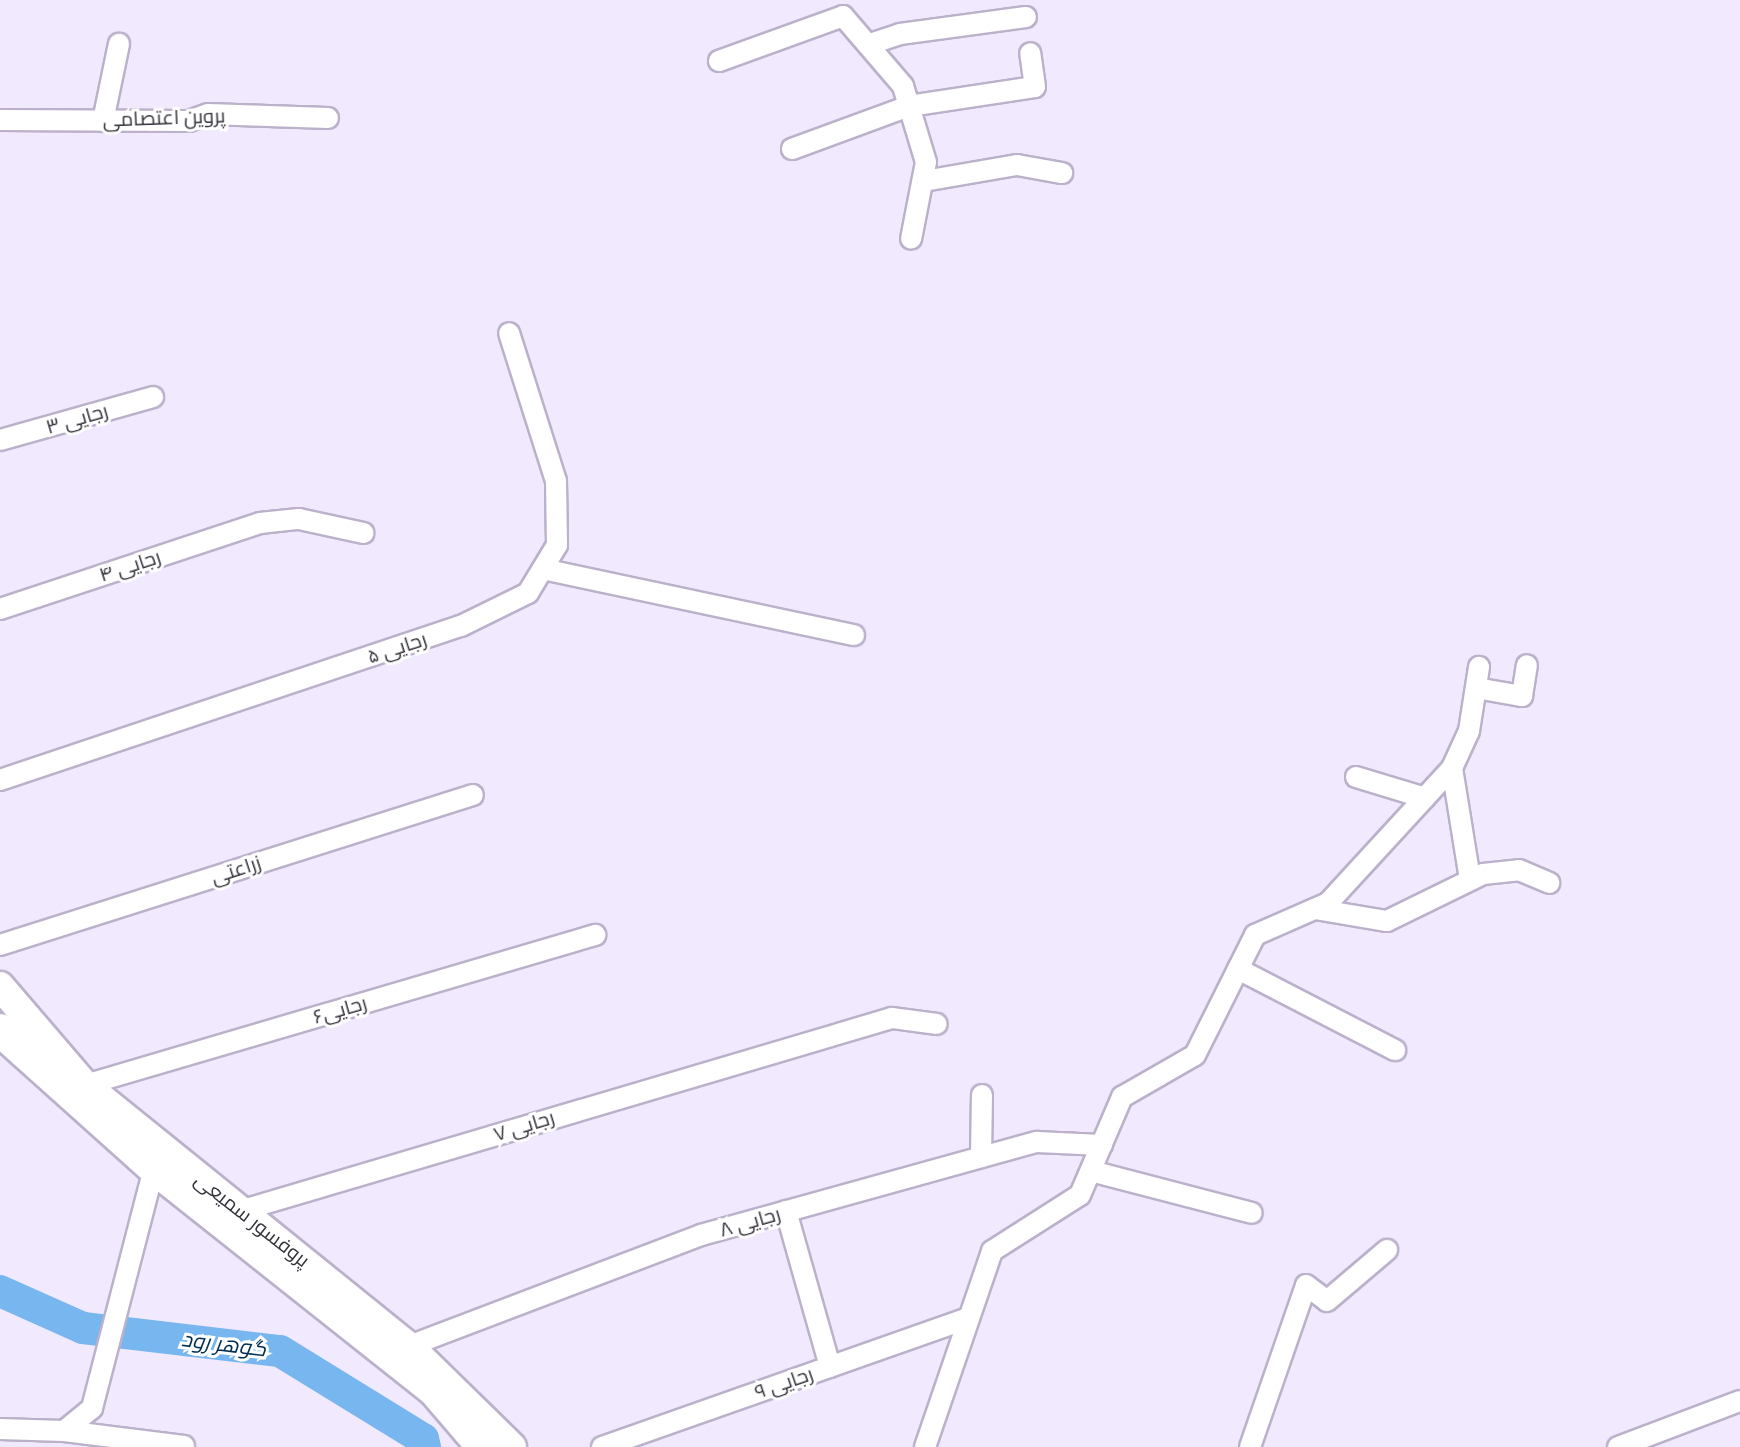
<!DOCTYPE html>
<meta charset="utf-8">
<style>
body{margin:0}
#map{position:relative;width:1740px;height:1447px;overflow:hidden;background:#f1e9fe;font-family:"Fira Sans Condensed",Cairo,sans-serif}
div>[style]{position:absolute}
.river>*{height:32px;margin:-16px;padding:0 16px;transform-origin:16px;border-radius:16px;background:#77b6ef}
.roads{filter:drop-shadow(2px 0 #bbb1ca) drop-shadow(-2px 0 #bbb1ca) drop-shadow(0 2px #bbb1ca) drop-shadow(0 -2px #bbb1ca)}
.minor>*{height:20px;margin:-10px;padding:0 10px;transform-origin:10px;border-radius:10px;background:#fff}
.secondary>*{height:28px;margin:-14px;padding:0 14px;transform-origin:14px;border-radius:14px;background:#fff}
.primary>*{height:32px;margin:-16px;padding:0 16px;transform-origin:16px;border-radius:16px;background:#fff}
span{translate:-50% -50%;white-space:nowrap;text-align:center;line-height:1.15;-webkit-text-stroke:6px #fff;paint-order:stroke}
.street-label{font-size:20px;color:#35313b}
.water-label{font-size:22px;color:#002f53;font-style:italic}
</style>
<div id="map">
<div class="river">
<div style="left:0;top:1291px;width:91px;rotate:24deg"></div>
<div style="left:83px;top:1328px;width:198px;rotate:6.7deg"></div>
<div style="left:280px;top:1351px;width:168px;rotate:31.6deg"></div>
<div style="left:423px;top:1439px;width:8px;rotate:76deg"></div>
</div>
<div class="roads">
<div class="minor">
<div style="left:870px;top:44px;width:32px;rotate:-18deg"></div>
<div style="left:900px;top:34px;width:127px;rotate:-7.7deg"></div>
<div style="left:719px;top:61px;width:132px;rotate:-19.9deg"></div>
<div style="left:843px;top:16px;width:92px;rotate:49.4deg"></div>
<div style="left:903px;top:86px;width:79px;rotate:73.2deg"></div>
<div style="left:926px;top:162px;width:78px;rotate:101deg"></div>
<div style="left:0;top:120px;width:189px;rotate:0.3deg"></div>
<div style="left:189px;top:121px;width:20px;rotate:-20deg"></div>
<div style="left:208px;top:114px;width:120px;rotate:1.9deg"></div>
<div style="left:103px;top:121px;width:79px;rotate:-78.3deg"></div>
<div style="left:792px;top:149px;width:125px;rotate:-20.2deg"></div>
<div style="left:909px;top:106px;width:127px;rotate:-8.6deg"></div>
<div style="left:1035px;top:87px;width:34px;rotate:-98deg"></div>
<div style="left:924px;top:181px;width:94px;rotate:-9.8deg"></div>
<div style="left:1017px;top:165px;width:46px;rotate:10.1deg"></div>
<div style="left:0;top:440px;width:159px;rotate:-15.7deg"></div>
<div style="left:543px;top:569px;width:318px;rotate:12deg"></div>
<div style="left:0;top:609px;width:274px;rotate:-18.3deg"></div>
<div style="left:260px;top:523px;width:39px;rotate:-6deg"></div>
<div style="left:299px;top:519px;width:66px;rotate:12.2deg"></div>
<div style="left:1476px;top:688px;width:47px;rotate:9.9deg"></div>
<div style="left:1522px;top:696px;width:31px;rotate:-81deg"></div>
<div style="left:1452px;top:768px;width:112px;rotate:80.8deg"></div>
<div style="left:1356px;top:777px;width:72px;rotate:16.9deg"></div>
<div style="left:0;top:780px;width:486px;rotate:-18.5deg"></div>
<div style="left:461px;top:626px;width:75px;rotate:-26.2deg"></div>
<div style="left:528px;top:593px;width:56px;rotate:-58.9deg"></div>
<div style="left:557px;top:545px;width:64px;rotate:-90.9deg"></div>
<div style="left:556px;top:481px;width:155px;rotate:-107.6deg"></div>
<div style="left:1315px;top:909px;width:73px;rotate:9.5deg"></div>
<div style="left:1387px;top:921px;width:107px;rotate:-26.1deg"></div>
<div style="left:1483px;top:874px;width:36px;rotate:-6deg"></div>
<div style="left:1519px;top:870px;width:33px;rotate:23deg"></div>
<div style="left:0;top:945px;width:496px;rotate:-17.6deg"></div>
<div style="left:1238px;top:969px;width:177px;rotate:27.3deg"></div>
<div style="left:85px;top:1085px;width:532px;rotate:-16.39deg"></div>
<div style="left:981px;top:1157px;width:62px;rotate:-89.1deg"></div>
<div style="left:1091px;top:1171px;width:166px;rotate:14.6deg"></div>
<div style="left:243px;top:1210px;width:677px;rotate:-16.48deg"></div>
<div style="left:892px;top:1018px;width:45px;rotate:7.6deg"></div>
<div style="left:786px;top:1211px;width:162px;rotate:74.2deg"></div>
<div style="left:409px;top:1346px;width:312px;rotate:-20.8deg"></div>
<div style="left:701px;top:1235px;width:349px;rotate:-15.5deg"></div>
<div style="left:1037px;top:1142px;width:65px;rotate:2.6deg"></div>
<div style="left:0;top:1429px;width:64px;rotate:1.8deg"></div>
<div style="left:64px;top:1431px;width:36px;rotate:-39deg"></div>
<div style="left:92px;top:1408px;width:248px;rotate:-75.5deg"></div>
<div style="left:64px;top:1431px;width:121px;rotate:7.1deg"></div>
<div style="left:602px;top:1447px;width:386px;rotate:-19.4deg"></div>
<div style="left:925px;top:1447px;width:207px;rotate:-71.1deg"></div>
<div style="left:992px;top:1251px;width:104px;rotate:-32.5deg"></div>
<div style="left:1080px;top:1195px;width:107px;rotate:-66.8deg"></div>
<div style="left:1122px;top:1097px;width:84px;rotate:-29.9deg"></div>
<div style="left:1195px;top:1055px;width:134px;rotate:-63.4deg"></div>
<div style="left:1255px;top:935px;width:80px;rotate:-23.7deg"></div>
<div style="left:1328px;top:903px;width:183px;rotate:-47.4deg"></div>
<div style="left:1452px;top:768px;width:41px;rotate:-65.3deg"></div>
<div style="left:1469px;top:731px;width:65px;rotate:-81.1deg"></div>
<div style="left:1250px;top:1447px;width:171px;rotate:-70.9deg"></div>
<div style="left:1306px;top:1285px;width:26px;rotate:37deg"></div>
<div style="left:1327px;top:1301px;width:79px;rotate:-40.4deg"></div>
<div style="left:1618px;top:1447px;width:130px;rotate:-20.7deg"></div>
</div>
<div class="secondary">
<div style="left:0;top:986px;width:130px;rotate:49.4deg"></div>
<div style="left:85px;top:1085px;width:416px;rotate:38.9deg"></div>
<div style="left:409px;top:1346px;width:144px;rotate:44.4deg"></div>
</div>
<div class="primary">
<div style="left:0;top:1030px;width:207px;rotate:41.9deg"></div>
<div style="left:154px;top:1168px;width:359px;rotate:38.4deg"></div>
<div style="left:435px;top:1391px;width:74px;rotate:49.4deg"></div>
</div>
</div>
<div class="street-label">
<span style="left:164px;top:118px;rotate:-2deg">پروین اعتصامی</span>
<span style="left:77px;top:419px;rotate:-16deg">رجایی ۳</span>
<span style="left:130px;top:566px;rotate:-18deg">رجایی ۴</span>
<span style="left:397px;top:648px;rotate:-18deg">رجایی ۵</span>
<span style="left:236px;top:870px;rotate:-18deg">زراعتی</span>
<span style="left:340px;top:1010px;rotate:-16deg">رجایی۶</span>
<span style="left:524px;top:1126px;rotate:-17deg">رجایی ۷</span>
<span style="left:252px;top:1220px;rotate:38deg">پروفسور سمیعی</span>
<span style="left:750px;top:1222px;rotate:-16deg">رجایی ۸</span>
<span style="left:784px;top:1383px;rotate:-19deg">رجایی ۹</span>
</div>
<div class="water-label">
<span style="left:224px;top:1344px;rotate:7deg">گوهر رود</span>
</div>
</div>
